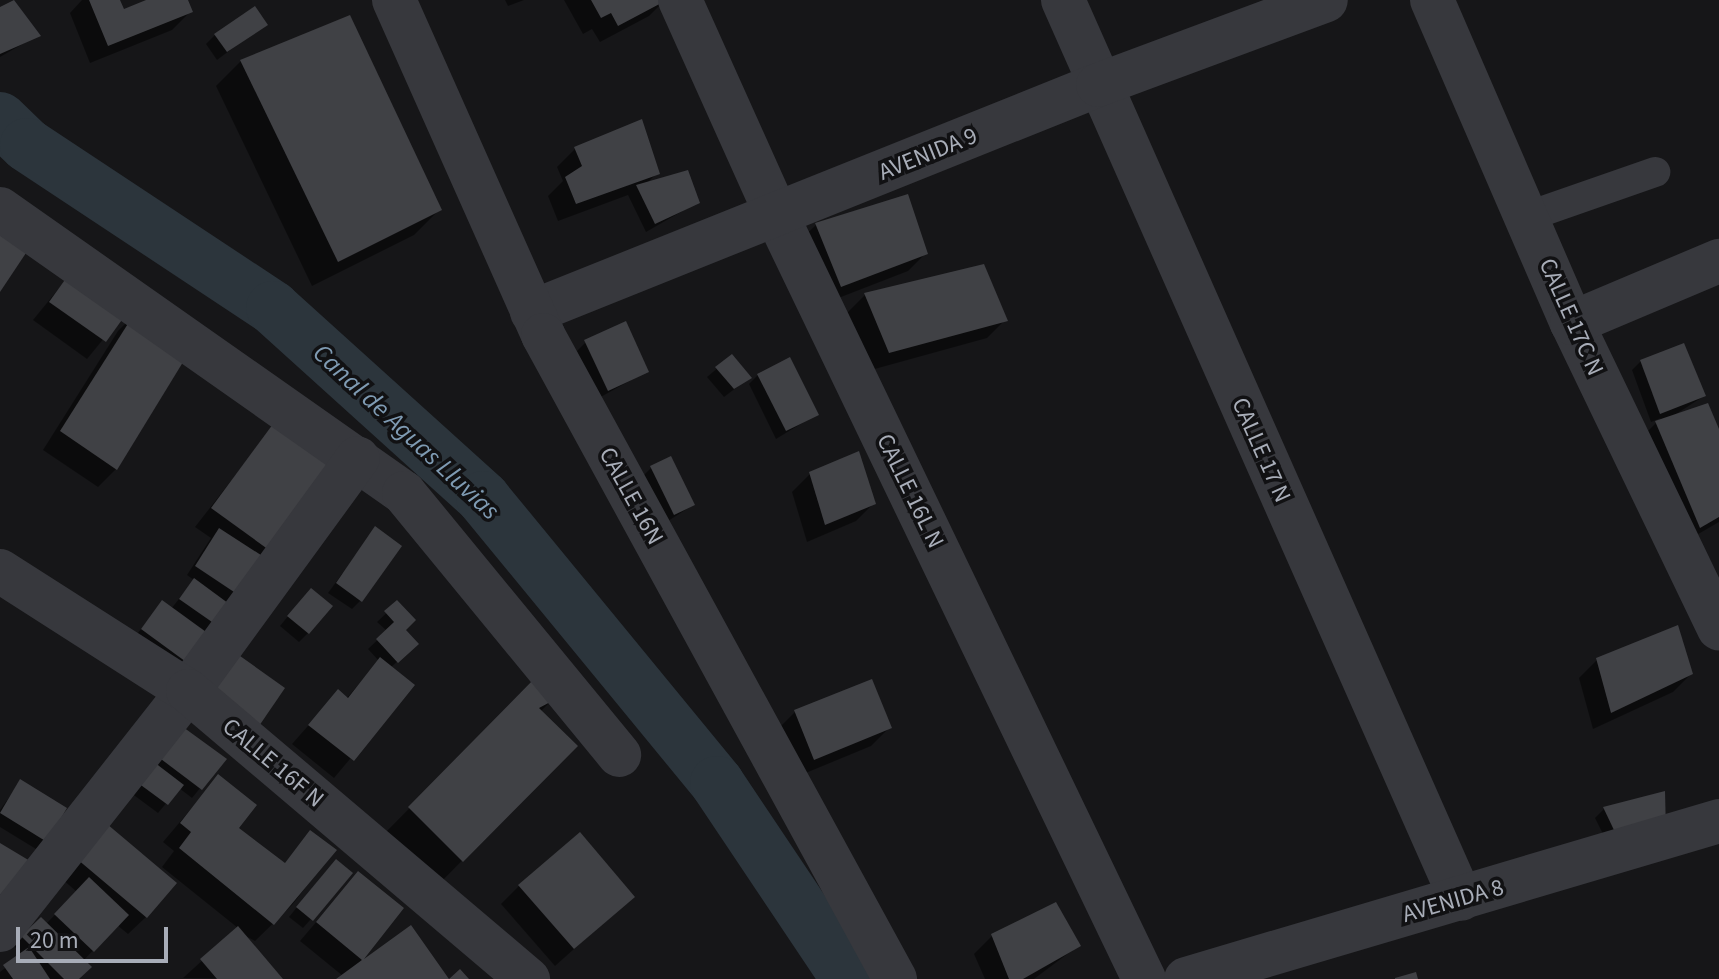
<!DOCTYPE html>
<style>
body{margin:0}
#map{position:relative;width:1719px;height:979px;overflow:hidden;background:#161618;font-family:"Source Sans 3",sans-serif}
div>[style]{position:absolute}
.shadow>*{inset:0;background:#0007}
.canal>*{height:54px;margin:-27px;padding:0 27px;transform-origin:27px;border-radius:27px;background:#2c353c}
.building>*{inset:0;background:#404145}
.service>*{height:30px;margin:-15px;padding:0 15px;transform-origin:15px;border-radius:15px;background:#37383d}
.minor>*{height:44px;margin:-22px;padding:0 22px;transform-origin:22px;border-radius:22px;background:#37383d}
.tertiary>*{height:44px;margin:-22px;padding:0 22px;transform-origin:22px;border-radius:22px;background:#37383d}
span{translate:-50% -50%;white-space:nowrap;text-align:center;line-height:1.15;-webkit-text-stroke:7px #111113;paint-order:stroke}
.street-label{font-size:24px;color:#a8adb8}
.water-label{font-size:26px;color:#7f9bb3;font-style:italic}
.scale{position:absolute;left:16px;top:927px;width:152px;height:36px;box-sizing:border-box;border:4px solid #a8adb8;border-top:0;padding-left:10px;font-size:24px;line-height:28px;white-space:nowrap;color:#a8adb8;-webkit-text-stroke:6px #111113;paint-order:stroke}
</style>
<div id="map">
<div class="shadow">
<div style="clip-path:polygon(82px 0,118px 0,123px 11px,152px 0,185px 0,190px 12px,172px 30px,90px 63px,70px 13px)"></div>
<div style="clip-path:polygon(505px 0,524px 0,508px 6px)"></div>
<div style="clip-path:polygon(564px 0,665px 0,649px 16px,600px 42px,592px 29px,583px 34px)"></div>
<div style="clip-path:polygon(0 9px,38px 35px,0 57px)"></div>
<div style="clip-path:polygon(265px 24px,217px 60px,206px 44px,215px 35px)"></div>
<div style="clip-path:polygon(241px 61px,440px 209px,414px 235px,312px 286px,216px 86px)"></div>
<div style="clip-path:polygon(641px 121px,657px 173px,646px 184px,698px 202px,646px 232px,628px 195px,558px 221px,548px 196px,563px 181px,557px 167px,575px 149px)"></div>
<div style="clip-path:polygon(816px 225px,926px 253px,908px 271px,823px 304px,798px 242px)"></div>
<div style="clip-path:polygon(78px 265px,132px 304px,87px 359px,33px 320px)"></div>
<div style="clip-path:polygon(865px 295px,1005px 320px,987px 338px,871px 370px,847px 313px)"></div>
<div style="clip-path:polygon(136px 313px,116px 469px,98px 487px,43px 450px,118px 331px)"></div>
<div style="clip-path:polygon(586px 342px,647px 371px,599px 398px,577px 351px)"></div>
<div style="clip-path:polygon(732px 356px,749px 378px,724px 397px,707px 377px)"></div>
<div style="clip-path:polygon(1641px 361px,1704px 396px,1670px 418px,1719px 434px,1719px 522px,1681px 544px,1638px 441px,1661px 418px,1651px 422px,1632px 370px)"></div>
<div style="clip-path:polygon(758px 375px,817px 414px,776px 439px,749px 384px)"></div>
<div style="clip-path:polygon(273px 427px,328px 466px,183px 674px,133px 639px,162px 603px,171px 609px,194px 580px,187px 575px,211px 538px,195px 527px)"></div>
<div style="clip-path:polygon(651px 468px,693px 505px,665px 523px,642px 477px)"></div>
<div style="clip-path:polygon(810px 474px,874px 503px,856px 521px,807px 542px,792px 492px)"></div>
<div style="clip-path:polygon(375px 529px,361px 600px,352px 609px,328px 593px)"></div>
<div style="clip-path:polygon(302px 599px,308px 633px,299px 642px,280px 626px)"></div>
<div style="clip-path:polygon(397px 603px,408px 652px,390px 668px,412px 685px,334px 778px,292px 744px,338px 692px,346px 699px,379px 661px,368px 649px,387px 631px,377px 622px)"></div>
<div style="clip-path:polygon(1597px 660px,1691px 674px,1673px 692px,1593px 729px,1579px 678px)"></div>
<div style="clip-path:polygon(534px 682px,553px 699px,540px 712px,575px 746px,437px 886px,384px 834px)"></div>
<div style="clip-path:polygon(795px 712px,889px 728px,871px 746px,796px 777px,777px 730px)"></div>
<div style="clip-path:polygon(224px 759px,192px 798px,179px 788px,158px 813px,127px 790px,141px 760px)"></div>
<div style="clip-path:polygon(218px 777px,236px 828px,284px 865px,310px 833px,334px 851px,292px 905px,255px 941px,242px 934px,280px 979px,183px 978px,238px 928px,162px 867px,174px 851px,163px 842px)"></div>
<div style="clip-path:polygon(21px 781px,45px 841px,36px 849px,0 827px,0 810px)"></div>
<div style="clip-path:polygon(1604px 809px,1655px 840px,1614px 856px,1595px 818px)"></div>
<div style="clip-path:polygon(89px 844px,146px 917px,128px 934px,117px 925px,83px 961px,77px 979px,0 979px,0 972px,22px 955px,14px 946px,41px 920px,46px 924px,77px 892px,61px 878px)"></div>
<div style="clip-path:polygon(327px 870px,311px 919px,303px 928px,289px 917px)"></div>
<div style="clip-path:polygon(358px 873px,402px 909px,358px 964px,447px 979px,339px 979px,343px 976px,300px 941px)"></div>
<div style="clip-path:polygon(519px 886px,632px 897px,555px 966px,501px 904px)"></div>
<div style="clip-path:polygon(992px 936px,1078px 946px,1034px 979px,985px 979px,974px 954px)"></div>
</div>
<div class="canal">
<div style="left:0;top:119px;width:37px;rotate:44deg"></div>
<div style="left:27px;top:145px;width:295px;rotate:33.5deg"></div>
<div style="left:273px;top:308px;width:283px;rotate:42.1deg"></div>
<div style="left:483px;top:498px;width:369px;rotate:50.6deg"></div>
<div style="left:717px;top:783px;width:236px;rotate:56.2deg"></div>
</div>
<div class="building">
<div style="clip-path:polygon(14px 0,41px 36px,0 54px,0 7px)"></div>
<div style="clip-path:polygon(89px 0,120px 0,124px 9px,146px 0,188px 0,193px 12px,108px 46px)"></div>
<div style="clip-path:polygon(591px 0,667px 0,618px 26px,611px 13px,601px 18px)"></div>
<div style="clip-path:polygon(255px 6px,268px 25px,227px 52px,214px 34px)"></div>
<div style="clip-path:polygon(350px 15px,442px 210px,338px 262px,240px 60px)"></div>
<div style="clip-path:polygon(642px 119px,660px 174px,576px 204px,565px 177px,582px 166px,574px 147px)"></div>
<div style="clip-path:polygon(688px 170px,700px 203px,655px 224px,636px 185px)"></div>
<div style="clip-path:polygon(908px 194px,928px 254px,841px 287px,815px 223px)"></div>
<div style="clip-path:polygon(0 226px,30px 247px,0 292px)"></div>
<div style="clip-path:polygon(77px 263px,134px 303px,106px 342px,49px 302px)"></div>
<div style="clip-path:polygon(984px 264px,1008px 321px,889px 353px,864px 293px)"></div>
<div style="clip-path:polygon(136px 311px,191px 349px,117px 470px,60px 431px)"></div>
<div style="clip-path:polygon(626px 321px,649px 372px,608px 391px,584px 340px)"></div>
<div style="clip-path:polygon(1684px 343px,1706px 396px,1660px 414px,1640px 360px)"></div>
<div style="clip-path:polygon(732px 354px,752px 378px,734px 389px,715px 367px)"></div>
<div style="clip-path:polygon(790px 357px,819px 415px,786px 431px,757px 374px)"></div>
<div style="clip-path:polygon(1708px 403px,1719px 429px,1719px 517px,1700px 528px,1655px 421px)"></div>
<div style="clip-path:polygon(273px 424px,330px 466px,269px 550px,211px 508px)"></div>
<div style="clip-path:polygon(859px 451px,876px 504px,825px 525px,809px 472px)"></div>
<div style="clip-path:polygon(671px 456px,695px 505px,674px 515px,650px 466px)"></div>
<div style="clip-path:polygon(375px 526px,402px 546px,362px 602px,336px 583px)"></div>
<div style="clip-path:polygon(219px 528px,267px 559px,243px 598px,195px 566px)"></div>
<div style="clip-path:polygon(194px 578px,236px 609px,222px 629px,179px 599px)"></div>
<div style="clip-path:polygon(311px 588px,333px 606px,309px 634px,287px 616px)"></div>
<div style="clip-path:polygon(162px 600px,213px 637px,193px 667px,141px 629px)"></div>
<div style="clip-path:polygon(397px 600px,416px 620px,406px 630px,419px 644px,398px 663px,376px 639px,394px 622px,384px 611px)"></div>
<div style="clip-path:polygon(1678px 625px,1693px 674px,1611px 713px,1596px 658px)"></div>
<div style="clip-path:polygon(226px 646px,285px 688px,259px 726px,199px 684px)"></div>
<div style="clip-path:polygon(380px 657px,415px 685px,354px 761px,308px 725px,338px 689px,348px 698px)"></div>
<div style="clip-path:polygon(534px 679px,556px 699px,539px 708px,578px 746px,463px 862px,408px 807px)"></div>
<div style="clip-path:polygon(872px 679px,892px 728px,814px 760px,794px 710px)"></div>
<div style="clip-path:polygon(172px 719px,227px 759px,202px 790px,149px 750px)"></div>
<div style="clip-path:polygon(150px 759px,184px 785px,168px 805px,134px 780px)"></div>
<div style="clip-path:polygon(218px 774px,257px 805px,239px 828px,285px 863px,310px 830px,337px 850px,274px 925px,179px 848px,191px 832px,180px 823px)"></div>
<div style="clip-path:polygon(20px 779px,67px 808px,47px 842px,0 813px)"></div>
<div style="clip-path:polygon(1665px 791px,1666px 832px,1623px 849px,1603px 807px)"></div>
<div style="clip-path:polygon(107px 824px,177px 883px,147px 918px,77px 859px)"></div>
<div style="clip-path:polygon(580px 832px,635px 897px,574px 949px,518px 885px)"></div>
<div style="clip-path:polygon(0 843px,30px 861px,0 895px)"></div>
<div style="clip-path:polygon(336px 859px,353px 873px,313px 921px,296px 907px)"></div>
<div style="clip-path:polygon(358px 871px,404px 908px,364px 959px,411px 925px,449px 979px,460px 969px,469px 979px,336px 979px,362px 960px,316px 922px)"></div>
<div style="clip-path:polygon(89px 877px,129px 915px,94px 952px,54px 914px)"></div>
<div style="clip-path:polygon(1056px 902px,1081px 946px,1023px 979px,1009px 979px,991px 934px)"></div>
<div style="clip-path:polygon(41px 917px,92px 967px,79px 979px,64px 979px,21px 936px)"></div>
<div style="clip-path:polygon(238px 926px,283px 979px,217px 979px,200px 959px)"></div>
<div style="clip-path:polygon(29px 947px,50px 979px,13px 979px,3px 965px)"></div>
<div style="clip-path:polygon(1416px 972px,1418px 979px,1395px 979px,1395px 978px)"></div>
</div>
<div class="service">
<div style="left:1526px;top:217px;width:137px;rotate:-19.2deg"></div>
</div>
<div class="minor">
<div style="left:680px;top:0;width:237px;rotate:65.8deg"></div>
<div style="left:777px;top:216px;width:847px;rotate:64.31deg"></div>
<div style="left:1063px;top:0;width:983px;rotate:66.12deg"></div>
<div style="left:1432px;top:0;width:352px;rotate:66.6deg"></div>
<div style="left:1572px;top:323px;width:339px;rotate:64.3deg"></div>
<div style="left:0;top:209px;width:494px;rotate:35.1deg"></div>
<div style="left:404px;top:493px;width:339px;rotate:50.6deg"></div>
<div style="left:532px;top:312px;width:610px;rotate:-21.85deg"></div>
<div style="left:1098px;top:85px;width:243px;rotate:-20.4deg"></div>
<div style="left:1572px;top:323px;width:160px;rotate:-22.9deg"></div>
<div style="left:0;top:930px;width:304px;rotate:-51.8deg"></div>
<div style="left:188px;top:691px;width:288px;rotate:-53.9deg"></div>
<div style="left:1186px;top:979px;width:556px;rotate:-16.51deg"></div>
</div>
<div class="tertiary">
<div style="left:394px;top:0;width:367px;rotate:66deg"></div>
<div style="left:543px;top:335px;width:734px;rotate:61.34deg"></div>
<div style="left:0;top:571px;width:223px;rotate:32.6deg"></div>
<div style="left:188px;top:691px;width:446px;rotate:40.3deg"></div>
</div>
<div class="street-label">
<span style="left:928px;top:154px;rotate:-22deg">AVENIDA 9</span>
<span style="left:1571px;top:317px;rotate:66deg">CALLE 17C N</span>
<span style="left:1261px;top:450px;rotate:66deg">CALLE 17 N</span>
<span style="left:910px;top:491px;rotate:64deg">CALLE 16L N</span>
<span style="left:631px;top:496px;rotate:61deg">CALLE 16N</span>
<span style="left:273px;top:763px;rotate:40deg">CALLE 16F N</span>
<span style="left:1453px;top:901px;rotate:-16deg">AVENIDA 8</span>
</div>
<div class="water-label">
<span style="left:406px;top:432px;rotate:43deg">Canal de Aguas Lluvias</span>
</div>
<div class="scale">20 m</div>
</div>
